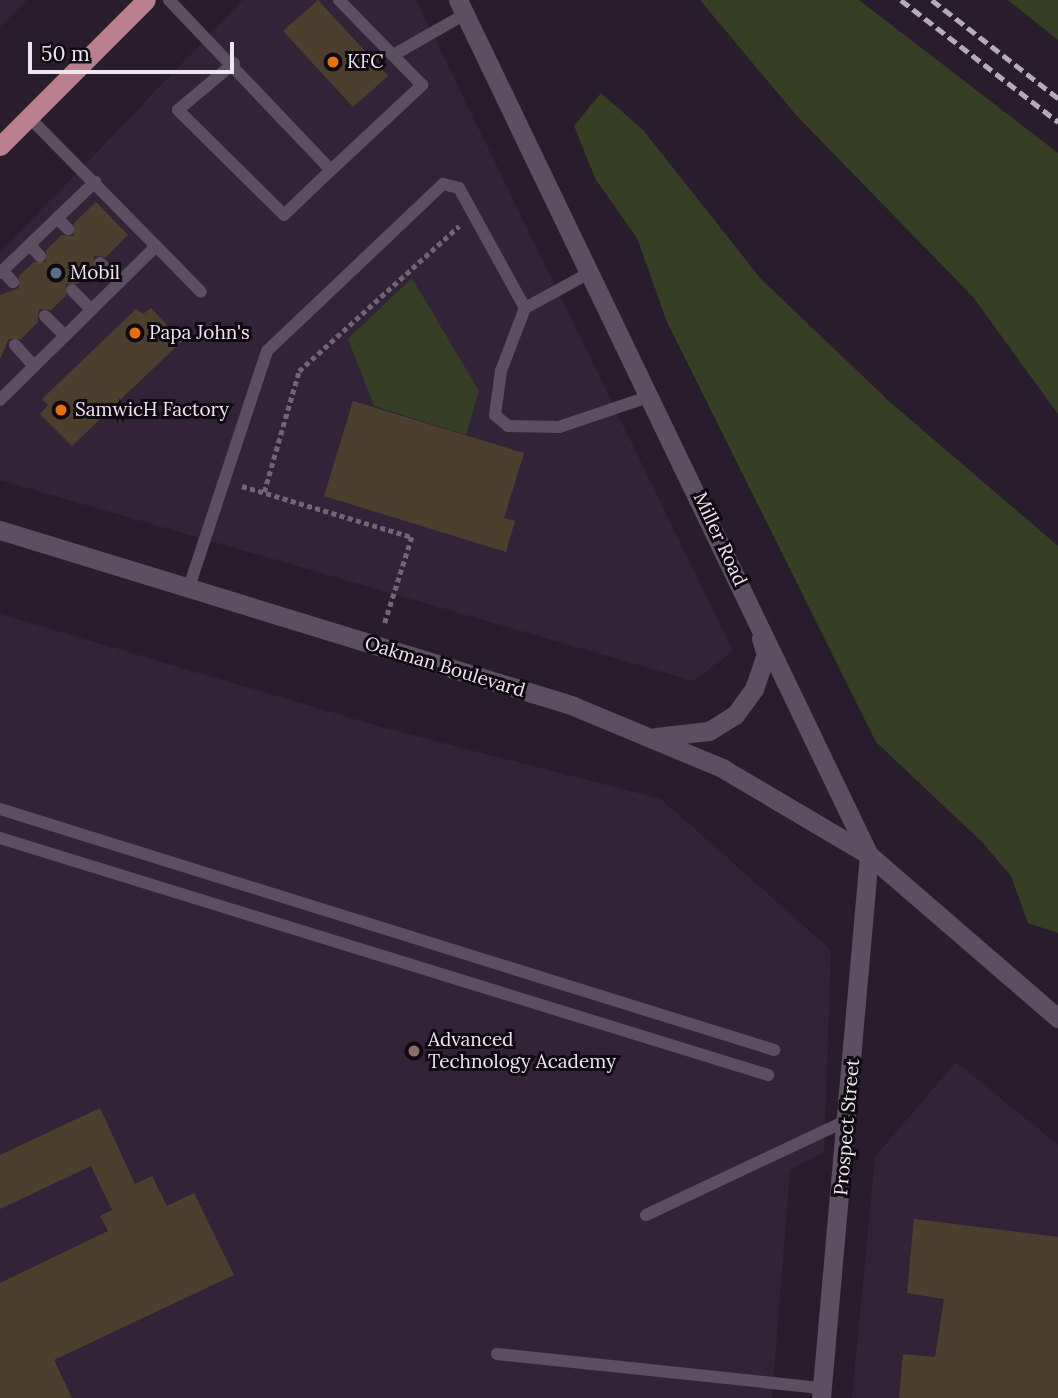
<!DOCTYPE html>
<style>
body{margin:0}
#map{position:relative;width:1058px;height:1398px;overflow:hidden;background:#291d2d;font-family:Lora,serif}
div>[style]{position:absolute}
.built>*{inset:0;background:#332339}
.green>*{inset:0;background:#363e24}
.building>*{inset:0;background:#4d3f2e}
.path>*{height:4.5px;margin-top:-2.25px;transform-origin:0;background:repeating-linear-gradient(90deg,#706573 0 5px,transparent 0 8.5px)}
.service>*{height:12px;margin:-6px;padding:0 6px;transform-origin:6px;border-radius:6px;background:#5d4f62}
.minor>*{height:19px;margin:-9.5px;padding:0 9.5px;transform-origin:9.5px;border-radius:9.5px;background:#5d4f62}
.secondary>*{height:19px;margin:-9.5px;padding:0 9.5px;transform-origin:9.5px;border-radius:9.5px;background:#5d4f62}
.primary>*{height:19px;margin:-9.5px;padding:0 9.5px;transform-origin:9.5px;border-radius:9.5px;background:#ba7f8e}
.rail>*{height:5px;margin-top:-2.5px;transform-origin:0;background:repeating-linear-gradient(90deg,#b5acb8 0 10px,transparent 0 15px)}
.dots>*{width:19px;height:19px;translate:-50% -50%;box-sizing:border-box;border:4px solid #0f0a11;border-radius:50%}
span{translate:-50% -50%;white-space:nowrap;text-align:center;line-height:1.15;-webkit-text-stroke:6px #0f0a11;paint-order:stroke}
.poi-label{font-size:19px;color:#ede5f0}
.left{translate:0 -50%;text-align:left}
.street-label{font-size:19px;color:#ede5f0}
.scale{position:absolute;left:28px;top:42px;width:206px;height:32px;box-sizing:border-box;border:4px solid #ede5f0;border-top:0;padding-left:9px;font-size:21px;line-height:24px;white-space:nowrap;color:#ede5f0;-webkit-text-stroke:5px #0f0a11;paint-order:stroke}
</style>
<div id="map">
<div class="built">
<div style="clip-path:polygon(0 0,27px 0,0 27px)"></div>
<div style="clip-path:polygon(243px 0,416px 0,733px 651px,694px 681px,0 480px,0 253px)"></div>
<div style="clip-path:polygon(0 614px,381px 727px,661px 799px,831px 950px,824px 1152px,790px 1170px,772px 1398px,0 1398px)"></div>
<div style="clip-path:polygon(956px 1062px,1058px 1145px,1058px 1398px,852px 1398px,875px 1157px)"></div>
</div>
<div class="green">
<div style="clip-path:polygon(700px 0,859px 0,1058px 153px,1058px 414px,973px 297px,796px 115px)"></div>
<div style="clip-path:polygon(1008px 0,1058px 0,1058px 40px)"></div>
<div style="clip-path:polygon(601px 93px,643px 130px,761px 279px,891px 403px,1058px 546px,1058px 933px,1028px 923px,1011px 876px,982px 842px,876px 742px,667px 322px,637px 238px,596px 180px,574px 126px)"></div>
<div style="clip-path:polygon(412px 278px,479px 391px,466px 435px,374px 406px,348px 339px)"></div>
</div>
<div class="building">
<div style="clip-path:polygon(318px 0,388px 76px,353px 107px,283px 31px)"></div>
<div style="clip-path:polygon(96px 202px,128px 235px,106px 257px,94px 256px,94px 269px,78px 284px,66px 284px,66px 296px,51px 310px,39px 309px,38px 322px,21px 339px,9px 339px,0 359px,0 295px,19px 288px,19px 276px,34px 262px,46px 262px,46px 250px,62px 235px,74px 236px,74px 223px)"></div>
<div style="clip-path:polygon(151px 308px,182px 341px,72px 446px,40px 414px,48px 405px,42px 399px,136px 309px,143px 314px)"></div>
<div style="clip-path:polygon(353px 401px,524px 453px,504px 518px,515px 521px,506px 552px,324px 496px)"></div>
<div style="clip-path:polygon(100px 1108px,135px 1184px,152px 1176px,167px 1206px,194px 1193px,234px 1275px,54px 1360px,72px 1398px,0 1398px,0 1283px,108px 1231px,100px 1216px,112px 1210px,91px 1166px,0 1209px,0 1155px)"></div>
<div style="clip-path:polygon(914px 1219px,1058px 1237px,1058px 1398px,899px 1398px,903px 1354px,935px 1357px,944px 1299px,907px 1293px)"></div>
</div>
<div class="path">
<div style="left:242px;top:486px;width:177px;rotate:16.7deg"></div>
<div style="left:412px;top:537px;width:93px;rotate:107.5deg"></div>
<div style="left:264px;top:492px;width:126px;rotate:-73.9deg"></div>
<div style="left:299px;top:371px;width:216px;rotate:-42.2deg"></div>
</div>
<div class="service">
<div style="left:169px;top:0;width:235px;rotate:46.4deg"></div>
<div style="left:331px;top:170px;width:125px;rotate:-43deg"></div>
<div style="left:422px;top:85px;width:119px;rotate:-134.3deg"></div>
<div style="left:395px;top:54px;width:81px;rotate:-29.7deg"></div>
<div style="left:234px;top:63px;width:73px;rotate:140deg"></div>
<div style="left:178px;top:110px;width:149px;rotate:44.7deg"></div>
<div style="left:284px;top:215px;width:65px;rotate:-43.8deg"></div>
<div style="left:57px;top:218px;width:16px;rotate:45deg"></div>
<div style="left:30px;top:245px;width:15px;rotate:48deg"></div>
<div style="left:156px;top:246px;width:64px;rotate:45.6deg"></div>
<div style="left:100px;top:263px;width:27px;rotate:45deg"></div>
<div style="left:3px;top:271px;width:15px;rotate:48deg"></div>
<div style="left:591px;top:272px;width:75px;rotate:151.4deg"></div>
<div style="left:525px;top:308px;width:67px;rotate:110.9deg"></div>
<div style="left:501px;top:371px;width:44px;rotate:97.8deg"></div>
<div style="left:495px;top:415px;width:17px;rotate:40deg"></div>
<div style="left:508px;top:426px;width:51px;rotate:1.1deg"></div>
<div style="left:559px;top:427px;width:97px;rotate:-18.6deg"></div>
<div style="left:0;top:273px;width:132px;rotate:-43.8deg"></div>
<div style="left:72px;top:290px;width:28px;rotate:46deg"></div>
<div style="left:45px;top:316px;width:28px;rotate:45deg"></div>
<div style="left:15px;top:345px;width:28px;rotate:48deg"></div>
<div style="left:0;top:400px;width:219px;rotate:-44.6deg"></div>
<div style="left:156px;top:246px;width:181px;rotate:-134.6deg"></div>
<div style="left:189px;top:587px;width:249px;rotate:-71.7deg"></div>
<div style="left:267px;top:351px;width:243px;rotate:-43.5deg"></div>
<div style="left:443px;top:184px;width:16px;rotate:14deg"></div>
<div style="left:459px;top:188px;width:137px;rotate:61.2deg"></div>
<div style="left:0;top:809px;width:811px;rotate:17.29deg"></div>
<div style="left:0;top:838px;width:804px;rotate:17.15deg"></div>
<div style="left:646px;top:1215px;width:223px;rotate:-25.2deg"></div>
<div style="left:497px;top:1354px;width:327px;rotate:6deg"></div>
</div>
<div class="minor">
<div style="left:821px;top:1398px;width:545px;rotate:-84.95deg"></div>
</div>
<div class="secondary">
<div style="left:458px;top:0;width:949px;rotate:64.33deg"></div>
<div style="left:869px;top:855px;width:250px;rotate:40.8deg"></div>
<div style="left:0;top:530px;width:597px;rotate:17.04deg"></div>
<div style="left:571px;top:705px;width:164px;rotate:22.6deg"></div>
<div style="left:722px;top:768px;width:171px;rotate:30.6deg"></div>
<div style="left:656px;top:737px;width:53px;rotate:-6.5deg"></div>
<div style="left:709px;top:731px;width:31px;rotate:-32deg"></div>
<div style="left:735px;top:715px;width:32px;rotate:-54deg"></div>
<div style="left:754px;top:689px;width:36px;rotate:-71deg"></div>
<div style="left:766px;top:655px;width:17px;rotate:-107deg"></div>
</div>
<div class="primary">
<div style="left:0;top:146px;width:206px;rotate:-45deg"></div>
</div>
<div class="rail">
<div style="left:901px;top:0;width:199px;rotate:37.8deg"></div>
<div style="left:932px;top:0;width:160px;rotate:37.9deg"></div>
</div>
<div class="dots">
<div style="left:333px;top:62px;background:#e8710a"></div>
<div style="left:56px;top:273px;background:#5c6f8a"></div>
<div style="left:135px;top:333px;background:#e8710a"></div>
<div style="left:61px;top:410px;background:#e8710a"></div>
<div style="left:414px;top:1051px;background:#8d6e63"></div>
</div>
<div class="poi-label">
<span class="left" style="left:347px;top:62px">KFC</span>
<span class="left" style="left:70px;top:273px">Mobil</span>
<span class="left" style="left:149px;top:333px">Papa John's</span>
<span class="left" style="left:75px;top:410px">SamwicH Factory</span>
<span class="left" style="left:428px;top:1051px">Advanced<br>Technology Academy</span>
</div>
<div class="street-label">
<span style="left:720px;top:539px;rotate:65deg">Miller Road</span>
<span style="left:445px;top:667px;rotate:17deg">Oakman Boulevard</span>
<span style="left:847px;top:1127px;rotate:-85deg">Prospect Street</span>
</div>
<div class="scale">50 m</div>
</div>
